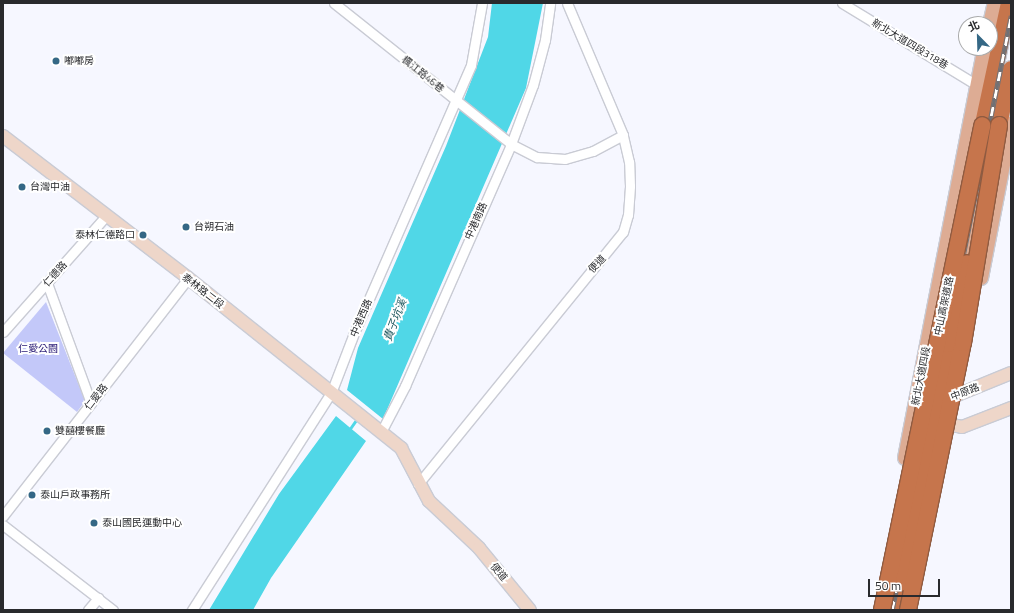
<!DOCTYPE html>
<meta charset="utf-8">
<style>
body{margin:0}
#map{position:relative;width:1014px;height:613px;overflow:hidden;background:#f6f7ff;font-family:"Titillium Web","Noto Sans TC",sans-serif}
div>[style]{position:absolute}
.green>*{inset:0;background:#c3c8f9}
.water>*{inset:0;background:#50d7e7}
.stream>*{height:3px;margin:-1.5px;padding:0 1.5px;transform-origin:1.5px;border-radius:1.5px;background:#50d7e7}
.roads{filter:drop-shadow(1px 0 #c9cbd4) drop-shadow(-1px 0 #c9cbd4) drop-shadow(0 1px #c9cbd4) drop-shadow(0 -1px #c9cbd4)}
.street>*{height:9px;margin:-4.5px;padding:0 4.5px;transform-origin:4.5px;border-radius:4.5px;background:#fff}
.secondary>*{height:12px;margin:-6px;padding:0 6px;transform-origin:6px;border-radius:6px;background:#eed6c9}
.primary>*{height:14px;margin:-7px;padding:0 7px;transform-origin:7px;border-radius:7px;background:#ddac94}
.highway>*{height:16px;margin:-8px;padding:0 8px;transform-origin:8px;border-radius:8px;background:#c6754c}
.rail>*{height:4.5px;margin-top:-2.25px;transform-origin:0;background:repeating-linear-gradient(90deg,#fff 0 9px,#707176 0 18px);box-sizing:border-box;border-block:1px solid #707176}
.bridges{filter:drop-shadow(1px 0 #8f5b41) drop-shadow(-1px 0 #8f5b41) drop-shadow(0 1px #8f5b41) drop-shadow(0 -1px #8f5b41)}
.highway-bridge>*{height:16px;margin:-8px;padding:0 8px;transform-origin:8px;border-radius:8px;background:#c6754c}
.dots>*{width:11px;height:11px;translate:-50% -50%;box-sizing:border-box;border:2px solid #fff;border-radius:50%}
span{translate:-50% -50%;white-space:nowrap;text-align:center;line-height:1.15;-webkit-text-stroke:4px #fff;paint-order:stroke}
.street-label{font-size:10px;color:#292a2d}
.poi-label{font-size:10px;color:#292a2d}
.left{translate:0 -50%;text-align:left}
.right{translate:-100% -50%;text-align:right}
.park-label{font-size:10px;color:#251673}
.water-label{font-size:11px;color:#1d565d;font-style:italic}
.frame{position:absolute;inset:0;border:4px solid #292a2d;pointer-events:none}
.north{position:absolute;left:958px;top:16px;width:40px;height:40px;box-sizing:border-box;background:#fff;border:1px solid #a9aaab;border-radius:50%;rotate:337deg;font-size:11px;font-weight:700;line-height:16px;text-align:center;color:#292a2d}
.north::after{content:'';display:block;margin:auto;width:14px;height:18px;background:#356885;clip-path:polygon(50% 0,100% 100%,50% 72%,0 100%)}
.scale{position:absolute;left:868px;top:579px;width:72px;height:18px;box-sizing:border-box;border:2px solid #292a2d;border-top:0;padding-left:5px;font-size:12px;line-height:14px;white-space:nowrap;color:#292a2d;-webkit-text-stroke:3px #fff;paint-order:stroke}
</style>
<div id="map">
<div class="green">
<div style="clip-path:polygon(46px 302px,85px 401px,77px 412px,3px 353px)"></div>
</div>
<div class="water">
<div style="clip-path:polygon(492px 3px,543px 3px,526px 88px,383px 419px,347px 390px,358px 348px,446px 146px,488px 37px)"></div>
<div style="clip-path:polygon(336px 416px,366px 441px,271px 578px,253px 610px,209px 610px,279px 494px)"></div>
</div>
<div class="stream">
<div style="left:349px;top:430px;width:16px;rotate:-55deg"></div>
</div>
<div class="roads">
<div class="street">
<div style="left:334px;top:3px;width:226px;rotate:38.5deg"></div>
<div style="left:511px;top:144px;width:29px;rotate:27deg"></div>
<div style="left:537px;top:157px;width:28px;rotate:4deg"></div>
<div style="left:565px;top:159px;width:29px;rotate:-16deg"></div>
<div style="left:593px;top:151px;width:34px;rotate:-28deg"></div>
<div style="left:842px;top:3px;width:158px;rotate:31.3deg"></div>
<div style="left:47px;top:283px;width:128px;rotate:69.9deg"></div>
<div style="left:3px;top:332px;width:155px;rotate:-48.4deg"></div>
<div style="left:381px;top:432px;width:52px;rotate:-62.4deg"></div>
<div style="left:405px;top:386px;width:264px;rotate:-66.3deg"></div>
<div style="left:511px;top:144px;width:63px;rotate:-69.6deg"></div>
<div style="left:533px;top:85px;width:47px;rotate:-75.1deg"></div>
<div style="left:545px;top:40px;width:37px;rotate:-82deg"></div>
<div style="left:418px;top:484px;width:325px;rotate:-50.9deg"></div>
<div style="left:623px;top:232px;width:18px;rotate:-74deg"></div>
<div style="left:628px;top:215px;width:29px;rotate:-86deg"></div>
<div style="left:630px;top:186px;width:24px;rotate:-92deg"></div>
<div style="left:629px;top:162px;width:28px;rotate:-103deg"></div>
<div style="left:623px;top:135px;width:143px;rotate:-113deg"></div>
<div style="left:3px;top:516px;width:301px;rotate:-52.1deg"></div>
<div style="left:3px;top:525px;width:139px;rotate:37.7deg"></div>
<div style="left:88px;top:610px;width:16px;rotate:-50deg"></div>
<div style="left:192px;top:610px;width:258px;rotate:-57.4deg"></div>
<div style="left:331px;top:393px;width:64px;rotate:-69deg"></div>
<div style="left:354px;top:333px;width:292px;rotate:-66.4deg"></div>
<div style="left:471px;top:65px;width:63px;rotate:-79.9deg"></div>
</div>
<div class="secondary">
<div style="left:3px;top:136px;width:233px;rotate:37.5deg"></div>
<div style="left:188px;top:278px;width:273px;rotate:38.6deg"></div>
<div style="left:401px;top:448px;width:60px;rotate:62.2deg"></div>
<div style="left:429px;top:501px;width:69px;rotate:43.2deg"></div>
<div style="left:479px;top:548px;width:80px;rotate:50.6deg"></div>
<div style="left:945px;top:400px;width:71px;rotate:-22.2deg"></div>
<div style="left:952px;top:425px;width:10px;rotate:11deg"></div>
<div style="left:962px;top:427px;width:53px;rotate:-21.2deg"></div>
</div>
<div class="primary">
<div style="left:990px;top:24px;width:22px;rotate:-77deg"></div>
<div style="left:963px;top:273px;width:113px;rotate:-78.8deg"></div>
<div style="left:981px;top:278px;width:157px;rotate:-79deg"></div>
<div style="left:905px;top:458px;width:418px;rotate:-79deg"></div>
</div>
<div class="highway">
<div style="left:999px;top:125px;width:57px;rotate:-77.9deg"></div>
<div style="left:980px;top:138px;width:138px;rotate:-77.9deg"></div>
<div style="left:895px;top:610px;width:27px;rotate:-80deg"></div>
</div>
</div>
<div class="rail">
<div style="left:892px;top:610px;width:606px;rotate:-78.67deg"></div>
</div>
<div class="bridges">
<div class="highway-bridge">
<div style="left:900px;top:583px;width:244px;rotate:-78.6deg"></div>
<div style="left:948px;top:344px;width:83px;rotate:-76.8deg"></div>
<div style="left:882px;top:610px;width:495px;rotate:-78.3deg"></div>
<div style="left:908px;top:610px;width:273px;rotate:-78.4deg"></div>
<div style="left:963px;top:343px;width:221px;rotate:-80.6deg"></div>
</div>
</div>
<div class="dots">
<div style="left:56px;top:61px;background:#356885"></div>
<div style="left:22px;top:187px;background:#356885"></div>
<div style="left:186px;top:227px;background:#356885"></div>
<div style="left:143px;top:235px;background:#356885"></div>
<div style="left:47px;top:431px;background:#356885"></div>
<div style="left:32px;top:495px;background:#356885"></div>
<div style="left:94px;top:523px;background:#356885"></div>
</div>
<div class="street-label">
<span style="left:910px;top:44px;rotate:31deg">新北大道四段318巷</span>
<span style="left:423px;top:74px;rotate:39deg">楓江路46巷</span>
<span style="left:476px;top:221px;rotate:-66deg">中港南路</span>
<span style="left:597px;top:264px;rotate:-47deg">便道</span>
<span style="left:55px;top:274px;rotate:-48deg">仁德路</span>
<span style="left:203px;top:291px;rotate:38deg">泰林路二段</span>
<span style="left:944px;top:306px;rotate:-78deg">中山高架道路</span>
<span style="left:361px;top:318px;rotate:-67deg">中港西路</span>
<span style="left:921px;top:376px;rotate:-79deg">新北大道四段</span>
<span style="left:965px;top:392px;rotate:-21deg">中原路</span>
<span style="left:96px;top:397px;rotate:-52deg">仁愛路</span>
<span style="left:499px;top:572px;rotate:50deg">便道</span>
</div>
<div class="poi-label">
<span class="left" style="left:64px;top:61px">嘟嘟房</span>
<span class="left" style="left:30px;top:187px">台灣中油</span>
<span class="left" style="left:194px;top:227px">台朔石油</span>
<span class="right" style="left:135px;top:235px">泰林仁德路口</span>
<span class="left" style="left:55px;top:431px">雙囍樓餐廳</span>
<span class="left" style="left:40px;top:495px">泰山戶政事務所</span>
<span class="left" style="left:102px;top:523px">泰山國民運動中心</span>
</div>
<div class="park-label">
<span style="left:38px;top:349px">仁愛公園</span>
</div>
<div class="water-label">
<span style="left:395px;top:320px;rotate:-69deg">貴子坑溪</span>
</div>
<div class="frame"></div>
<div class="north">北</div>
<div class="scale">50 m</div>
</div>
